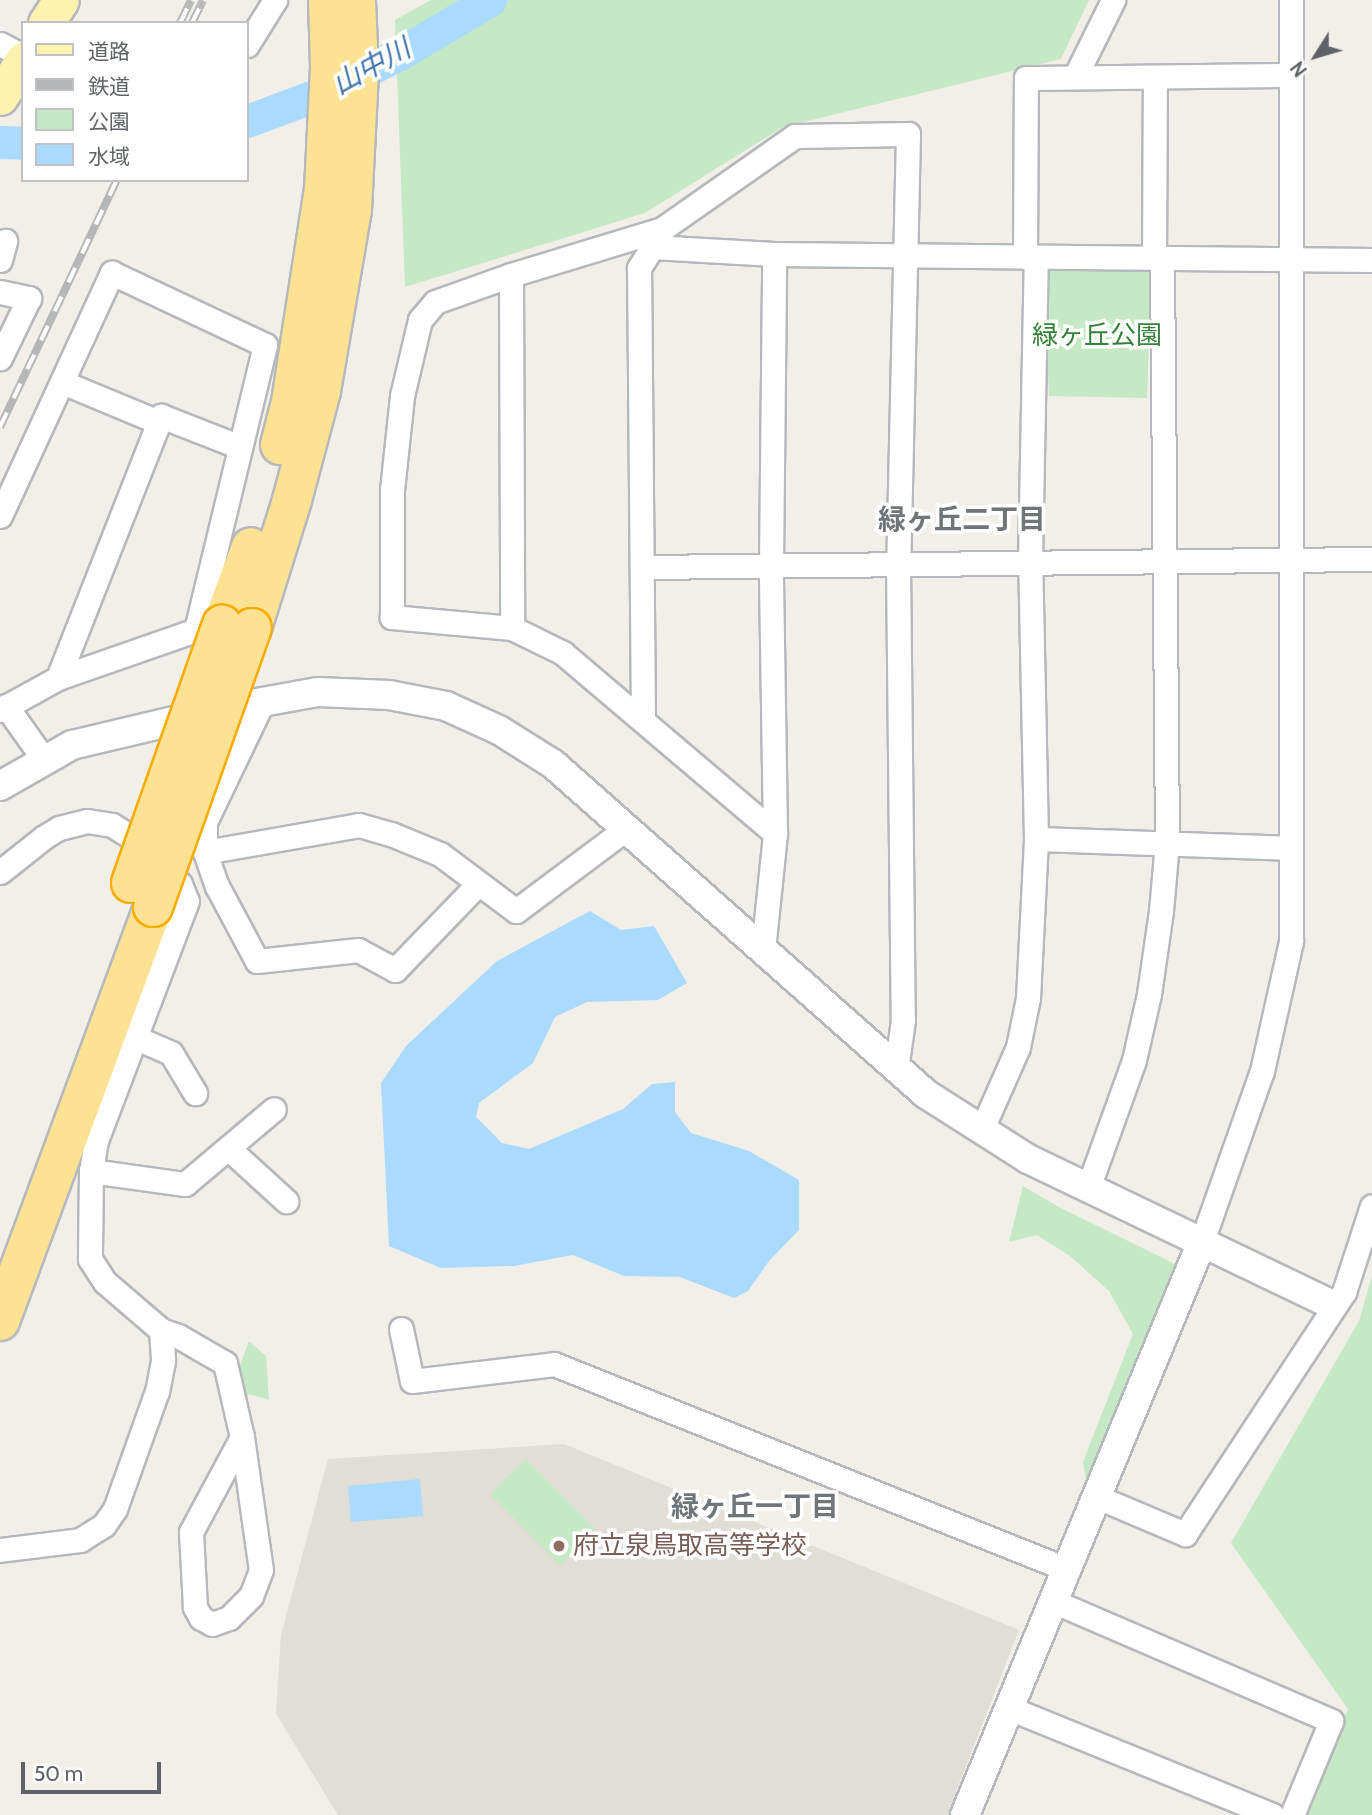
<!DOCTYPE html>
<meta charset="utf-8">
<style>
body{margin:0}
#map{position:relative;width:1372px;height:1815px;overflow:hidden;background:#f1efe8;font-family:Cabin,"Noto Sans JP",sans-serif}
div>[style]{position:absolute}
.education>*{inset:0;background:#e1ded6}
.green>*{inset:0;background:#c5e8c5}
.water>*{inset:0;background:#aadaff}
.river>*{height:33px;margin:-16.5px;padding:0 16.5px;transform-origin:16.5px;border-radius:16.5px;background:#aadaff}
.roads{filter:drop-shadow(2px 0 #b5b8bc) drop-shadow(-2px 0 #b5b8bc) drop-shadow(0 2px #b5b8bc) drop-shadow(0 -2px #b5b8bc)}
.minor>*{height:23px;margin:-11.5px;padding:0 11.5px;transform-origin:11.5px;border-radius:11.5px;background:#fff}
.tertiary>*{height:28px;margin:-14px;padding:0 14px;transform-origin:14px;border-radius:14px;background:#fff}
.primary>*{height:35px;margin:-17.5px;padding:0 17.5px;transform-origin:17.5px;border-radius:17.5px;background:#fff2af}
.motorway>*{height:38px;margin:-19px;padding:0 19px;transform-origin:19px;border-radius:19px;background:#fde293}
.rail>*{height:8px;margin-top:-4px;transform-origin:0;background:repeating-linear-gradient(90deg,#fff 0 16px,#b6b7b8 0 32px);box-sizing:border-box;border-block:2px solid #b6b7b8}
.bridges{filter:drop-shadow(2px 0 #f9ab00) drop-shadow(-2px 0 #f9ab00) drop-shadow(0 2px #f9ab00) drop-shadow(0 -2px #f9ab00)}
.motorway-bridge>*{height:38px;margin:-19px;padding:0 19px;transform-origin:19px;border-radius:19px;background:#fde293}
.dots>*{width:19px;height:19px;translate:-50% -50%;box-sizing:border-box;border:4px solid #fff;border-radius:50%}
span{translate:-50% -50%;white-space:nowrap;text-align:center;line-height:1.15;-webkit-text-stroke:7px #fff;paint-order:stroke}
.park-label{font-size:26px;color:#348238}
.education-label{font-size:26px;color:#785e54}
.left{translate:0 -50%;text-align:left}
.water-label{font-size:28px;color:#4174aa;font-style:italic}
.neighbourhood-label{font-size:28px;color:#70757a;font-weight:700}
.legend{position:absolute;left:21px;top:21px;width:228px;height:161px;box-sizing:border-box;background:#fff;border:2px solid #bfc1c3;margin:0;padding:9px 12px;list-style:none;font-size:21px;color:#5f6368}
.legend li{display:flex;align-items:center;gap:14px;height:35px}
.legend b{width:35px;border:2px solid #bfc1c3}
.north{position:absolute;left:1281px;top:21px;width:70px;height:70px;-webkit-text-stroke:5px #fff;paint-order:stroke;rotate:233deg;font-size:19px;font-weight:700;line-height:28px;text-align:center;color:#5f6368}
.north::after{content:'';display:block;margin:auto;width:24px;height:32px;background:#5f6368;clip-path:polygon(50% 0,100% 100%,50% 72%,0 100%)}
.scale{position:absolute;left:21px;top:1762px;width:140px;height:32px;box-sizing:border-box;border:4px solid #5f6368;border-top:0;padding-left:9px;font-size:21px;line-height:24px;white-space:nowrap;color:#5f6368;-webkit-text-stroke:5px #fff;paint-order:stroke}
</style>
<div id="map">
<div class="education">
<div style="clip-path:polygon(564px 1444px,1019px 1630px,947px 1815px,338px 1815px,276px 1714px,281px 1635px,328px 1459px)"></div>
</div>
<div class="green">
<div style="clip-path:polygon(431px 0,1089px 0,1061px 59px,783px 127px,645px 213px,405px 287px,395px 20px)"></div>
<div style="clip-path:polygon(1143px 267px,1151px 275px,1147px 398px,1049px 396px,1044px 276px,1053px 268px)"></div>
<div style="clip-path:polygon(1023px 1186px,1057px 1206px,1181px 1267px,1086px 1481px,1083px 1462px,1133px 1334px,1109px 1291px,1070px 1256px,1037px 1235px,1009px 1242px)"></div>
<div style="clip-path:polygon(1372px 1276px,1372px 1815px,1306px 1815px,1348px 1709px,1231px 1543px,1359px 1321px)"></div>
<div style="clip-path:polygon(249px 1341px,266px 1356px,269px 1400px,249px 1394px,243px 1401px,237px 1374px)"></div>
<div style="clip-path:polygon(526px 1459px,596px 1530px,560px 1565px,490px 1494px)"></div>
</div>
<div class="water">
<div style="clip-path:polygon(590px 911px,621px 930px,654px 926px,687px 983px,658px 1000px,587px 1002px,555px 1017px,533px 1063px,479px 1103px,476px 1117px,502px 1143px,529px 1149px,623px 1109px,652px 1084px,675px 1082px,675px 1112px,691px 1133px,749px 1151px,799px 1180px,799px 1230px,769px 1261px,748px 1291px,734px 1298px,680px 1277px,624px 1276px,573px 1255px,514px 1266px,441px 1268px,389px 1246px,381px 1083px,406px 1046px,497px 961px)"></div>
<div style="clip-path:polygon(420px 1479px,423px 1516px,351px 1522px,348px 1486px)"></div>
</div>
<div class="river">
<div style="left:247px;top:121px;width:80px;rotate:-20.5deg"></div>
<div style="left:322px;top:93px;width:89px;rotate:-26.9deg"></div>
<div style="left:401px;top:53px;width:104px;rotate:-30.8deg"></div>
<div style="left:0;top:142px;width:23px;rotate:2deg"></div>
</div>
<div class="roads">
<div class="minor">
<div style="left:0;top:44px;width:26px;rotate:28deg"></div>
<div style="left:247px;top:45px;width:53px;rotate:-58.1deg"></div>
<div style="left:1075px;top:77px;width:86px;rotate:-63.7deg"></div>
<div style="left:652px;top:247px;width:122px;rotate:3.3deg"></div>
<div style="left:774px;top:254px;width:598px;rotate:0.57deg"></div>
<div style="left:1025px;top:257px;width:179px;rotate:-89.7deg"></div>
<div style="left:1026px;top:78px;width:264px;rotate:-0.7deg"></div>
<div style="left:1154px;top:258px;width:181px;rotate:-89.7deg"></div>
<div style="left:0;top:260px;width:20px;rotate:-75deg"></div>
<div style="left:511px;top:275px;width:353px;rotate:89.8deg"></div>
<div style="left:0;top:292px;width:30px;rotate:12deg"></div>
<div style="left:29px;top:298px;width:67px;rotate:115.8deg"></div>
<div style="left:62px;top:382px;width:104px;rotate:22.6deg"></div>
<div style="left:0;top:516px;width:268px;rotate:-65.3deg"></div>
<div style="left:112px;top:273px;width:169px;rotate:25.2deg"></div>
<div style="left:265px;top:345px;width:293px;rotate:103.6deg"></div>
<div style="left:196px;top:630px;width:146px;rotate:160.8deg"></div>
<div style="left:58px;top:678px;width:66px;rotate:151.1deg"></div>
<div style="left:643px;top:567px;width:729px;rotate:-0.63deg"></div>
<div style="left:58px;top:678px;width:282px;rotate:-68.5deg"></div>
<div style="left:161px;top:416px;width:85px;rotate:21.4deg"></div>
<div style="left:262px;top:703px;width:132px;rotate:115.6deg"></div>
<div style="left:205px;top:822px;width:30px;rotate:90deg"></div>
<div style="left:205px;top:852px;width:36px;rotate:71deg"></div>
<div style="left:217px;top:886px;width:85px;rotate:61.9deg"></div>
<div style="left:257px;top:961px;width:102px;rotate:-6.2deg"></div>
<div style="left:358px;top:950px;width:42px;rotate:28.4deg"></div>
<div style="left:395px;top:970px;width:118px;rotate:-46deg"></div>
<div style="left:6px;top:706px;width:67px;rotate:54.7deg"></div>
<div style="left:643px;top:719px;width:451px;rotate:-90.5deg"></div>
<div style="left:639px;top:268px;width:40px;rotate:-58deg"></div>
<div style="left:775px;top:833px;width:278px;rotate:-139.7deg"></div>
<div style="left:563px;top:653px;width:57px;rotate:-153.9deg"></div>
<div style="left:512px;top:628px;width:121px;rotate:-174.8deg"></div>
<div style="left:392px;top:617px;width:127px;rotate:-90deg"></div>
<div style="left:392px;top:490px;width:95px;rotate:-83.9deg"></div>
<div style="left:402px;top:396px;width:78px;rotate:-76.7deg"></div>
<div style="left:420px;top:320px;width:23px;rotate:-50deg"></div>
<div style="left:435px;top:302px;width:81px;rotate:-19.6deg"></div>
<div style="left:511px;top:275px;width:158px;rotate:-16.9deg"></div>
<div style="left:662px;top:229px;width:162px;rotate:-35deg"></div>
<div style="left:795px;top:136px;width:113px;rotate:-1deg"></div>
<div style="left:908px;top:134px;width:430px;rotate:91.3deg"></div>
<div style="left:898px;top:564px;width:456px;rotate:89.4deg"></div>
<div style="left:903px;top:1020px;width:49px;rotate:98.1deg"></div>
<div style="left:1036px;top:839px;width:254px;rotate:2deg"></div>
<div style="left:205px;top:852px;width:156px;rotate:-9.9deg"></div>
<div style="left:359px;top:825px;width:33px;rotate:16deg"></div>
<div style="left:391px;top:834px;width:53px;rotate:22.2deg"></div>
<div style="left:440px;top:854px;width:95px;rotate:36.9deg"></div>
<div style="left:516px;top:911px;width:139px;rotate:-36.8deg"></div>
<div style="left:0;top:872px;width:56px;rotate:-38.5deg"></div>
<div style="left:44px;top:837px;width:17px;rotate:-31deg"></div>
<div style="left:59px;top:828px;width:29px;rotate:-14deg"></div>
<div style="left:87px;top:821px;width:25px;rotate:9deg"></div>
<div style="left:112px;top:825px;width:25px;rotate:32deg"></div>
<div style="left:133px;top:838px;width:66px;rotate:44.4deg"></div>
<div style="left:180px;top:884px;width:18px;rotate:68deg"></div>
<div style="left:187px;top:901px;width:256px;rotate:110.8deg"></div>
<div style="left:96px;top:1140px;width:31px;rotate:99deg"></div>
<div style="left:91px;top:1171px;width:88px;rotate:90.7deg"></div>
<div style="left:90px;top:1259px;width:27px;rotate:57deg"></div>
<div style="left:105px;top:1282px;width:74px;rotate:40.6deg"></div>
<div style="left:161px;top:1330px;width:31px;rotate:86deg"></div>
<div style="left:163px;top:1361px;width:31px;rotate:101deg"></div>
<div style="left:157px;top:1391px;width:125px;rotate:109.6deg"></div>
<div style="left:115px;top:1509px;width:19px;rotate:125deg"></div>
<div style="left:104px;top:1525px;width:28px;rotate:148deg"></div>
<div style="left:80px;top:1540px;width:81px;rotate:172.9deg"></div>
<div style="left:763px;top:950px;width:118px;rotate:-84.1deg"></div>
<div style="left:775px;top:833px;width:268px;rotate:-90.9deg"></div>
<div style="left:771px;top:565px;width:311px;rotate:-89.4deg"></div>
<div style="left:134px;top:1037px;width:40px;rotate:23.4deg"></div>
<div style="left:171px;top:1053px;width:47px;rotate:59deg"></div>
<div style="left:981px;top:1131px;width:92px;rotate:-66.2deg"></div>
<div style="left:1018px;top:1047px;width:50px;rotate:-78.5deg"></div>
<div style="left:1028px;top:998px;width:159px;rotate:-87.1deg"></div>
<div style="left:1036px;top:839px;width:278px;rotate:-91.2deg"></div>
<div style="left:1030px;top:561px;width:304px;rotate:-88.9deg"></div>
<div style="left:228px;top:1148px;width:79px;rotate:42.4deg"></div>
<div style="left:91px;top:1171px;width:95px;rotate:7.9deg"></div>
<div style="left:185px;top:1184px;width:116px;rotate:-40.1deg"></div>
<div style="left:1088px;top:1188px;width:136px;rotate:-70.2deg"></div>
<div style="left:1134px;top:1060px;width:68px;rotate:-77.2deg"></div>
<div style="left:1149px;top:994px;width:84px;rotate:-81.8deg"></div>
<div style="left:1161px;top:911px;width:68px;rotate:-85deg"></div>
<div style="left:1167px;top:843px;width:585px;rotate:-90.49deg"></div>
<div style="left:1201px;top:1244px;width:183px;rotate:-70.6deg"></div>
<div style="left:1262px;top:1071px;width:133px;rotate:-77.4deg"></div>
<div style="left:1291px;top:941px;width:941px;rotate:-90deg"></div>
<div style="left:401px;top:1329px;width:53px;rotate:78.1deg"></div>
<div style="left:412px;top:1381px;width:143px;rotate:-6.8deg"></div>
<div style="left:554px;top:1364px;width:552px;rotate:21.82deg"></div>
<div style="left:161px;top:1330px;width:18px;rotate:19deg"></div>
<div style="left:178px;top:1336px;width:54px;rotate:29.9deg"></div>
<div style="left:225px;top:1363px;width:76px;rotate:77.1deg"></div>
<div style="left:242px;top:1437px;width:134px;rotate:81.9deg"></div>
<div style="left:261px;top:1570px;width:28px;rotate:111deg"></div>
<div style="left:251px;top:1596px;width:31px;rotate:135deg"></div>
<div style="left:229px;top:1618px;width:18px;rotate:161deg"></div>
<div style="left:212px;top:1624px;width:13px;rotate:-151deg"></div>
<div style="left:201px;top:1618px;width:13px;rotate:-119deg"></div>
<div style="left:195px;top:1607px;width:75px;rotate:-93.1deg"></div>
<div style="left:191px;top:1532px;width:108px;rotate:-61.8deg"></div>
<div style="left:1095px;top:1496px;width:98px;rotate:22.9deg"></div>
<div style="left:1185px;top:1534px;width:290px;rotate:-56.7deg"></div>
<div style="left:1344px;top:1292px;width:90px;rotate:-72deg"></div>
<div style="left:1053px;top:1601px;width:303px;rotate:23.3deg"></div>
<div style="left:1331px;top:1721px;width:102px;rotate:112.5deg"></div>
<div style="left:1009px;top:1708px;width:284px;rotate:22.1deg"></div>
</div>
<div class="tertiary">
<div style="left:0;top:786px;width:83px;rotate:-29.7deg"></div>
<div style="left:72px;top:745px;width:161px;rotate:-13.3deg"></div>
<div style="left:229px;top:708px;width:90px;rotate:-10.2deg"></div>
<div style="left:318px;top:692px;width:71px;rotate:2.4deg"></div>
<div style="left:389px;top:695px;width:58px;rotate:10.9deg"></div>
<div style="left:446px;top:706px;width:58px;rotate:24.4deg"></div>
<div style="left:499px;top:730px;width:64px;rotate:32.2deg"></div>
<div style="left:553px;top:764px;width:498px;rotate:41.5deg"></div>
<div style="left:926px;top:1094px;width:121px;rotate:32.5deg"></div>
<div style="left:1028px;top:1159px;width:338px;rotate:25.6deg"></div>
<div style="left:965px;top:1815px;width:618px;rotate:-67.54deg"></div>
</div>
<div class="primary">
<div style="left:46px;top:23px;width:27px;rotate:-57deg"></div>
<div style="left:0;top:97px;width:44px;rotate:-58.1deg"></div>
</div>
<div class="motorway">
<div style="left:280px;top:445px;width:44px;rotate:-75.7deg"></div>
<div style="left:291px;top:402px;width:215px;rotate:-81.2deg"></div>
<div style="left:324px;top:190px;width:123px;rotate:-87.2deg"></div>
<div style="left:330px;top:67px;width:67px;rotate:-91.7deg"></div>
<div style="left:222px;top:625px;width:83px;rotate:-69.6deg"></div>
<div style="left:252px;top:628px;width:134px;rotate:-72.6deg"></div>
<div style="left:292px;top:500px;width:113px;rotate:-75.1deg"></div>
<div style="left:321px;top:391px;width:184px;rotate:-80.3deg"></div>
<div style="left:352px;top:210px;width:140px;rotate:-87.1deg"></div>
<div style="left:359px;top:70px;width:70px;rotate:-92.5deg"></div>
<div style="left:0;top:1321px;width:441px;rotate:-69.7deg"></div>
</div>
</div>
<div class="rail">
<div style="left:180px;top:23px;width:25px;rotate:-64deg"></div>
<div style="left:192px;top:23px;width:25px;rotate:-64deg"></div>
<div style="left:0;top:427px;width:273px;rotate:-64.7deg"></div>
</div>
<div class="bridges">
<div class="motorway-bridge">
<div style="left:131px;top:883px;width:274px;rotate:-70.6deg"></div>
<div style="left:153px;top:907px;width:296px;rotate:-70.5deg"></div>
</div>
</div>
<div class="dots">
<div style="left:559px;top:1546px;background:#8d6e63"></div>
</div>
<div class="park-label">
<span style="left:1097px;top:336px">緑ヶ丘公園</span>
</div>
<div class="education-label">
<span class="left" style="left:573px;top:1546px">府立泉鳥取高等学校</span>
</div>
<div class="water-label">
<span style="left:371px;top:66px;rotate:-29deg">山中川</span>
</div>
<div class="neighbourhood-label">
<span style="left:962px;top:519px">緑ヶ丘二丁目</span>
<span style="left:755px;top:1506px">緑ヶ丘一丁目</span>
</div>
<ul class="legend">
<li><b style="height:9px;background:#fff2af"></b>道路</li>
<li><b style="height:9px;background:#b6b7b8"></b>鉄道</li>
<li><b style="height:19px;background:#c5e8c5"></b>公園</li>
<li><b style="height:19px;background:#aadaff"></b>水域</li>
</ul>
<div class="north">N</div>
<div class="scale">50 m</div>
</div>
